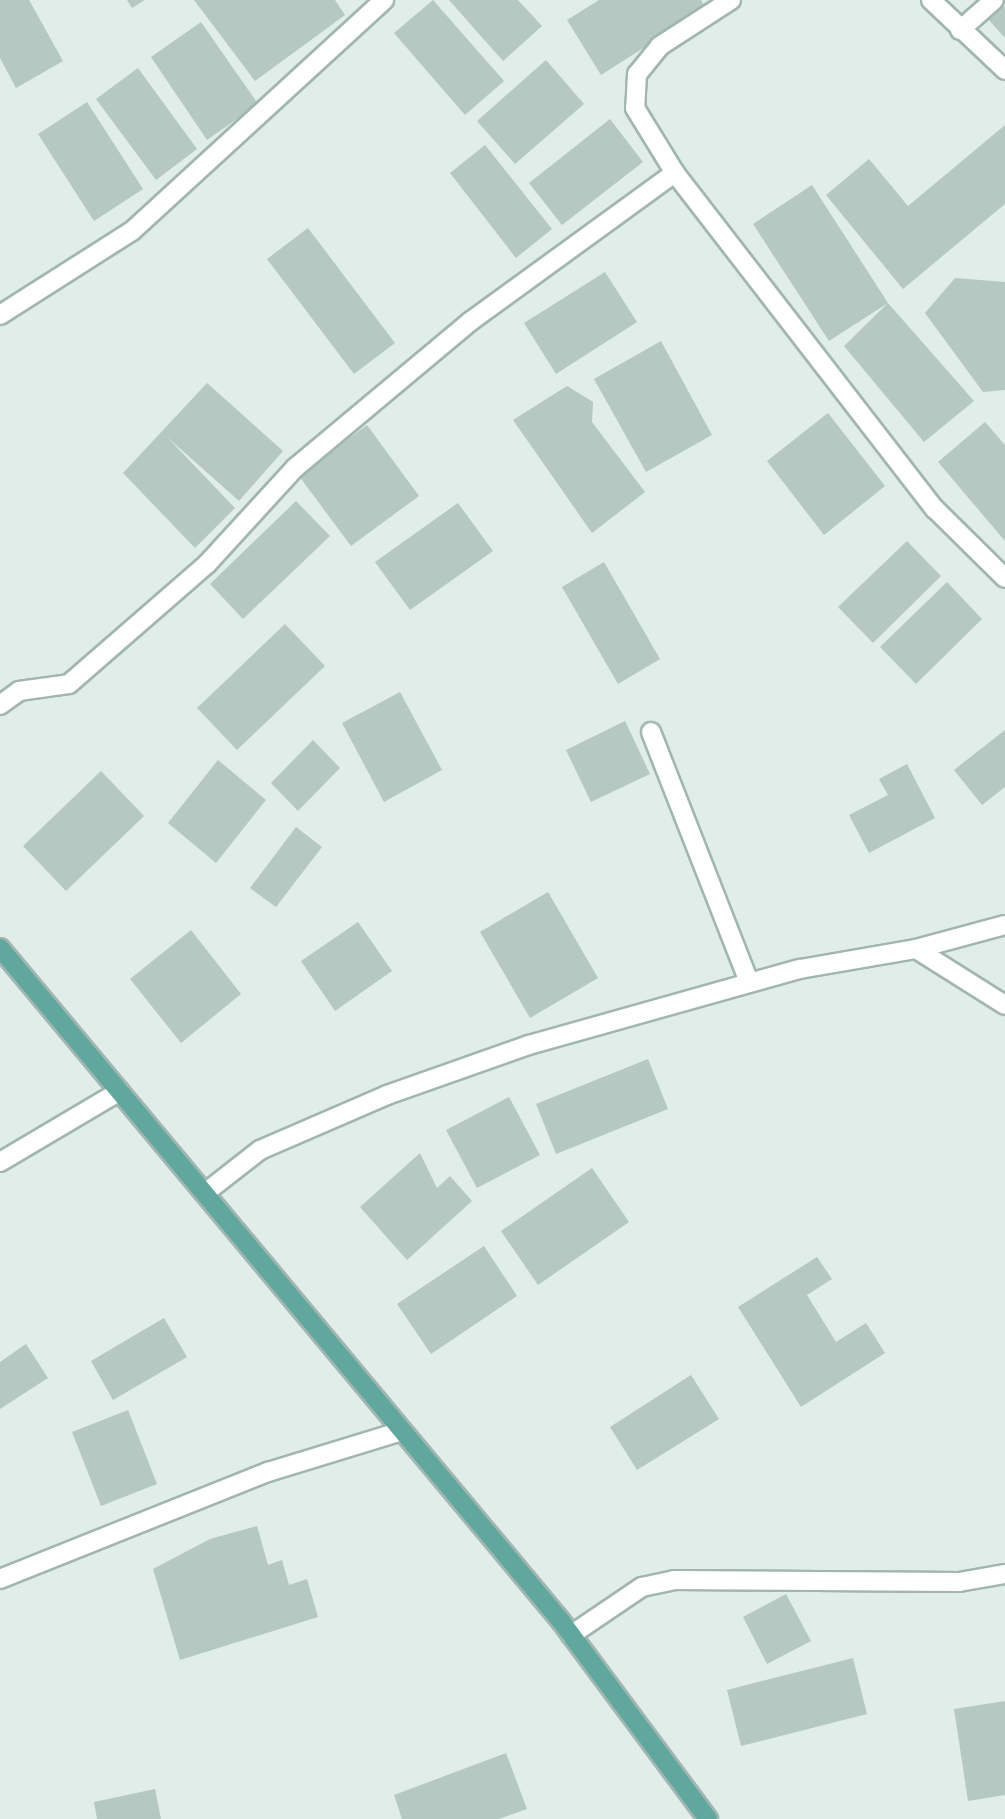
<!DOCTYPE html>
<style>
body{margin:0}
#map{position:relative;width:1005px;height:1819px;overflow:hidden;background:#e0ede9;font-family:Overpass,sans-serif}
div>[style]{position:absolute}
.building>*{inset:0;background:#b5c8c2}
.roads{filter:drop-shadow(2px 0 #a2b6b1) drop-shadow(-2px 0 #a2b6b1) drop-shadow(0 2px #a2b6b1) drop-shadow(0 -2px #a2b6b1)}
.minor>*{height:18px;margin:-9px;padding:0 9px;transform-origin:9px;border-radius:9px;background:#fff}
.tertiary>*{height:18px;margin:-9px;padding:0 9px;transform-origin:9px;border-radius:9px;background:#fff}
.primary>*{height:18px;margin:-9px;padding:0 9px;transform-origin:9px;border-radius:9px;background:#60a89e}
span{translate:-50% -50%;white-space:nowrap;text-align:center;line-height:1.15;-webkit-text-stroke:6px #f1f9f6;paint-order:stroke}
</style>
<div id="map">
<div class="building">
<div style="clip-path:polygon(0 0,29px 0,63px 61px,16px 88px,0 58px)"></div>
<div style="clip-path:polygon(127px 0,145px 0,132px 8px)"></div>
<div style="clip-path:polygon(194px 0,335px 0,345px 15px,255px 81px)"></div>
<div style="clip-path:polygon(433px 0,504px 81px,465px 115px,394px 33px)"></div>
<div style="clip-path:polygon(449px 0,518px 0,542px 26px,503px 61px)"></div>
<div style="clip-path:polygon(599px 0,701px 0,706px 8px,601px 75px,567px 20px)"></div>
<div style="clip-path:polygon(1005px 6px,1005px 38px,989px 20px)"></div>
<div style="clip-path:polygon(201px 22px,258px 104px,207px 140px,151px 57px)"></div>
<div style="clip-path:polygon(546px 60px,584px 104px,515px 164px,477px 121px)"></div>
<div style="clip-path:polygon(138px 68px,197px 149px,156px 180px,96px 99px)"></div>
<div style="clip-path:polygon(87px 102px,143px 189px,94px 221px,38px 134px)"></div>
<div style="clip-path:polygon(610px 119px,643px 162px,562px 225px,529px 183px)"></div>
<div style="clip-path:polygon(1005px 125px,1005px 204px,903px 289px,826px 195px,869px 159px,908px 206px)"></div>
<div style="clip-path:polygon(485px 145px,552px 229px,516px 258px,450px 173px)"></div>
<div style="clip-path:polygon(812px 185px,888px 303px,829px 341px,753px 224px)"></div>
<div style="clip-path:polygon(308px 228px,395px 343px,354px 374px,267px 259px)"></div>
<div style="clip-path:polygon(605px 272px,637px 322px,556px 374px,524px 323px)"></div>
<div style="clip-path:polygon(955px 278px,1005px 282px,1005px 390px,983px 392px,925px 313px)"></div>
<div style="clip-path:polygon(888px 303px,974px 401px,924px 442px,844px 346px)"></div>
<div style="clip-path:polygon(661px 341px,712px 435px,646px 472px,594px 379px)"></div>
<div style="clip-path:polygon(207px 383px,283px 451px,239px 501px,167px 437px,235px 508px,195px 548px,123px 473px)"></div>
<div style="clip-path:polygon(567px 386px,593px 402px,592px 422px,645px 492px,592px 533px,513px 420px)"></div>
<div style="clip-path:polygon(828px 413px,885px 486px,824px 535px,767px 461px)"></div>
<div style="clip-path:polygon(985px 422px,1005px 445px,1005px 541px,938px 462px)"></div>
<div style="clip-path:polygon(367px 425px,419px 496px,351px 546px,299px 476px)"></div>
<div style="clip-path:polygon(296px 501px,330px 536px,243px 619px,210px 584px)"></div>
<div style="clip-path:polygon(458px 503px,493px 551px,410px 610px,375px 562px)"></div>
<div style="clip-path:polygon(907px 541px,941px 576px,873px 643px,838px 607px)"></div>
<div style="clip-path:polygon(604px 562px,660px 659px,618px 684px,562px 587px)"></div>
<div style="clip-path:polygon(947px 582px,982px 619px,916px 684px,880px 647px)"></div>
<div style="clip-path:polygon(285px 624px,325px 666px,237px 750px,197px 708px)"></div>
<div style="clip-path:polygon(400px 692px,442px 770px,384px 802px,342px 723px)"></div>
<div style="clip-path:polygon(625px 721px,650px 774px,591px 802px,566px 750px)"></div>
<div style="clip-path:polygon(1005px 730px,1005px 787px,982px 805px,954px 770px)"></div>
<div style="clip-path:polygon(313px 740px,340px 768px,298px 811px,271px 783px)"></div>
<div style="clip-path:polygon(218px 760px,266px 800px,216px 863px,168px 823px)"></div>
<div style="clip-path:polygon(907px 764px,935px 818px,869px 853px,849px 815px,888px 795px,879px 779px)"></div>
<div style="clip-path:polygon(101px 771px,144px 816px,66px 891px,23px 846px)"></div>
<div style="clip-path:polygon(296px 827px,322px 847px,276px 907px,250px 888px)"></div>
<div style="clip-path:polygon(548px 892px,598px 978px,530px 1018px,480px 932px)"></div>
<div style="clip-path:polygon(358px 922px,392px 971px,335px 1011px,301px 961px)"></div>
<div style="clip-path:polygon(191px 930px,241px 994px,181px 1043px,130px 979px)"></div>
<div style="clip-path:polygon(648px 1059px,668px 1109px,556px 1154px,536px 1104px)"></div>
<div style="clip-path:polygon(509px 1097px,540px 1155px,477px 1188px,446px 1130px)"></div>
<div style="clip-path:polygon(420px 1153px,437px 1188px,450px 1176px,472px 1201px,407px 1260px,360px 1207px)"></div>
<div style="clip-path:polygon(592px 1168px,629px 1222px,538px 1285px,501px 1231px)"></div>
<div style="clip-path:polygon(484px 1246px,517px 1296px,431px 1354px,397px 1304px)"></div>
<div style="clip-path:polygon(817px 1257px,832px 1279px,807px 1295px,836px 1342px,866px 1323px,885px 1353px,801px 1407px,738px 1307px)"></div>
<div style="clip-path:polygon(164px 1318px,187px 1357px,113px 1400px,91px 1361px)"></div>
<div style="clip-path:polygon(26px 1344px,48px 1378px,0 1409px,0 1362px)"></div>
<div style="clip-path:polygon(691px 1375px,719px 1419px,637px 1470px,610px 1427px)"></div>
<div style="clip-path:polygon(128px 1410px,157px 1484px,101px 1506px,72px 1432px)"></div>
<div style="clip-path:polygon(257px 1526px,268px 1565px,282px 1560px,289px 1585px,307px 1579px,318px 1617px,180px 1660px,153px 1569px,210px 1539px)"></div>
<div style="clip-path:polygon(786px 1594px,811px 1641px,767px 1664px,743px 1617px)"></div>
<div style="clip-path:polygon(853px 1658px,867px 1714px,741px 1746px,727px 1690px)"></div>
<div style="clip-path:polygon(1005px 1701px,1005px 1795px,968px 1801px,954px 1709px)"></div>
<div style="clip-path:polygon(506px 1753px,527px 1809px,499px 1819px,402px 1819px,394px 1795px)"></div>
<div style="clip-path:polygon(155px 1789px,161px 1819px,97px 1819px,94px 1802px)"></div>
</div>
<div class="roads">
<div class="minor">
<div style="left:731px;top:0;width:85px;rotate:147.1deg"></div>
<div style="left:660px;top:46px;width:36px;rotate:129deg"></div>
<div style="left:637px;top:74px;width:34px;rotate:93deg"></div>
<div style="left:635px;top:108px;width:76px;rotate:58.4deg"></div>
<div style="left:675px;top:173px;width:425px;rotate:52.3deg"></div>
<div style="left:935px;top:509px;width:98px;rotate:44.6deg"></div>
<div style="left:931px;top:0;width:102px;rotate:43.4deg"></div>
<div style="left:960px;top:30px;width:45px;rotate:-41.4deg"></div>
<div style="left:0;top:315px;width:156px;rotate:-32.5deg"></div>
<div style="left:132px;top:231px;width:342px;rotate:-42.5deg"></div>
<div style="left:0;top:705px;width:24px;rotate:-36deg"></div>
<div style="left:19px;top:691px;width:50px;rotate:-8deg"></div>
<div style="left:69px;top:684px;width:183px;rotate:-41deg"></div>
<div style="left:207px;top:564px;width:130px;rotate:-47.5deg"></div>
<div style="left:295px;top:468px;width:229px;rotate:-39.9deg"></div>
<div style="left:471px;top:321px;width:252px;rotate:-36deg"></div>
<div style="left:651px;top:732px;width:269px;rotate:68.6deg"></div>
<div style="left:916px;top:949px;width:105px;rotate:32.2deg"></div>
<div style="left:205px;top:1193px;width:70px;rotate:-38deg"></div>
<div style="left:260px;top:1150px;width:138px;rotate:-23.4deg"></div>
<div style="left:387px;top:1095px;width:151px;rotate:-19.4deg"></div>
<div style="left:529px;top:1045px;width:281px;rotate:-15.7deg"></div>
<div style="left:800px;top:969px;width:118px;rotate:-9.8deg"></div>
<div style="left:916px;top:949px;width:92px;rotate:-15.1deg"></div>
<div style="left:0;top:1579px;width:289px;rotate:-21.8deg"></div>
<div style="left:268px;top:1472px;width:140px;rotate:-17deg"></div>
<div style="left:571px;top:1635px;width:86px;rotate:-34.1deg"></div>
<div style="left:642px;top:1587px;width:33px;rotate:-12deg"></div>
<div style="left:674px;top:1580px;width:285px;rotate:0.4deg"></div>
<div style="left:959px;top:1582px;width:47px;rotate:-9.9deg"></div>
</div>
<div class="tertiary">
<div style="left:0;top:1162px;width:139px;rotate:-30.6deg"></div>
</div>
<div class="primary">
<div style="left:0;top:948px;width:876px;rotate:50.19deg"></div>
<div style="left:561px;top:1621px;width:247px;rotate:53.4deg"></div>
</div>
</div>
</div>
